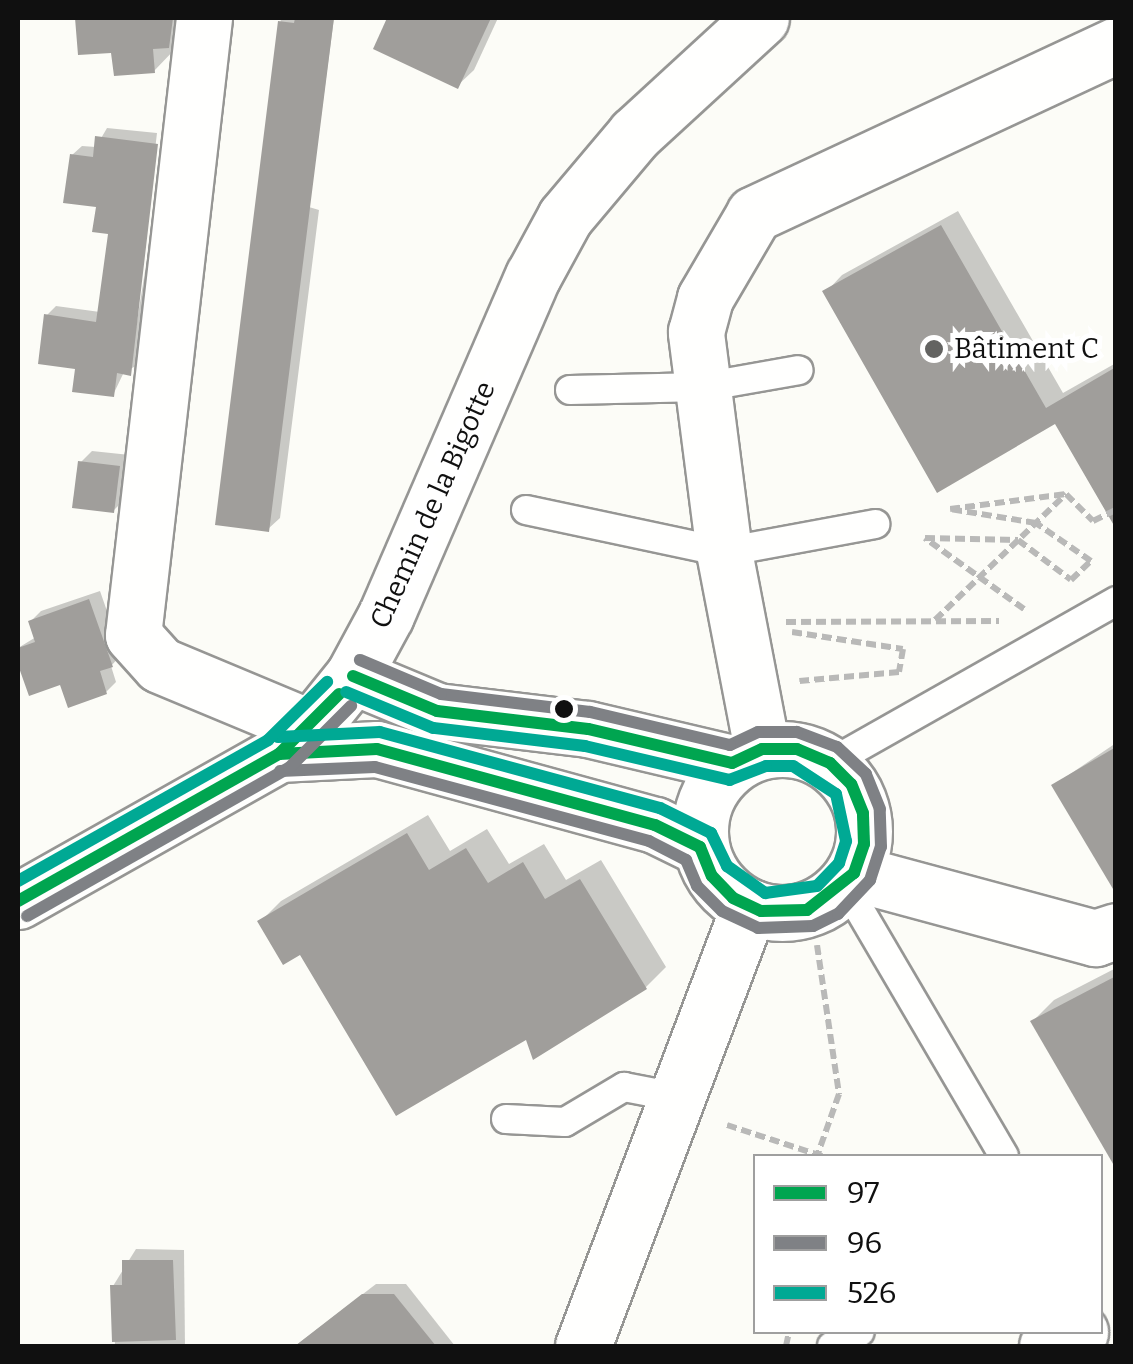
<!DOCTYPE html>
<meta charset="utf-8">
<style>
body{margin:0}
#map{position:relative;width:1133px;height:1364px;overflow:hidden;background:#fcfcf7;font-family:Bitter,serif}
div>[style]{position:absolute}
.shadow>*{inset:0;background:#0003}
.building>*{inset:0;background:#a09e9b}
.path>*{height:6px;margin-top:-3px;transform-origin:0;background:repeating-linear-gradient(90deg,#b9b9b8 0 10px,transparent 0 15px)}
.roads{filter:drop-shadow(2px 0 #969694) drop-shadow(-2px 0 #969694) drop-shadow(0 2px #969694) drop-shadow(0 -2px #969694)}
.service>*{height:28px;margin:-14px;padding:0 14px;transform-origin:14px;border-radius:14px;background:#fffffe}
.minor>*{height:55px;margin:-27.5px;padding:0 27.5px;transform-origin:27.5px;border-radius:27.5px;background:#fffffe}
.minor>.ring{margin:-27.5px;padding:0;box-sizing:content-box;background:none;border:55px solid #fffffe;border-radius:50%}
.bus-1>*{height:12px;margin:-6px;padding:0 6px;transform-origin:6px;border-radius:6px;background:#00a550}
.bus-2>*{height:12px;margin:-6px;padding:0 6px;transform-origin:6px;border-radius:6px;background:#7f8185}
.bus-3>*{height:12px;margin:-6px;padding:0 6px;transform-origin:6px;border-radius:6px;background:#00a994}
.dots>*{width:28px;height:28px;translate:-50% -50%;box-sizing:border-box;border:5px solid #fff;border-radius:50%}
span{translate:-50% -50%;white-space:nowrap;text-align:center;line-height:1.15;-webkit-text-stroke:10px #fff;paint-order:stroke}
.poi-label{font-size:28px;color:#101010}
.left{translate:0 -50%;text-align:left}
.street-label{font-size:28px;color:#101010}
.frame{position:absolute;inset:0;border:20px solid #101010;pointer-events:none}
.legend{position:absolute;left:753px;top:1154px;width:350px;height:180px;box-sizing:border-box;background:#fff;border:2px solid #9f9f9f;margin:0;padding:12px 18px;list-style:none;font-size:30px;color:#101010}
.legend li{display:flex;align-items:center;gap:20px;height:50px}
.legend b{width:50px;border:2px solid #9f9f9f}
</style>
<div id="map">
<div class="shadow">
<div style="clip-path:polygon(77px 18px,175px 18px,177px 47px,154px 71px,114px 50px,80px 53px)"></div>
<div style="clip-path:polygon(281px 18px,334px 18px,309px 207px,319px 210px,280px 518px,268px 529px,217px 523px)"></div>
<div style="clip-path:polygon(390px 18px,498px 18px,474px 70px,457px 86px,376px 48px)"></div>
<div style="clip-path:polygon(107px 128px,157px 133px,130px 365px,167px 134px,140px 364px,124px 372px,113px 395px,78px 367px,46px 316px,56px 306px,100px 312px,111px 231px,72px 155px,82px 146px,96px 147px)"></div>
<div style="clip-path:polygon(958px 211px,1063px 393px,1116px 363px,1116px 475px,1056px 421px,826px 292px,842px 275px)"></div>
<div style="clip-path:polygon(92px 451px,130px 455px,124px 500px,113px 511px,81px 462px)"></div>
<div style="clip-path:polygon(100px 591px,122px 654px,111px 666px,116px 682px,106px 692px,62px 682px,30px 693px,18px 648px,36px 637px,31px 621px,41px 611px)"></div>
<div style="clip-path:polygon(1116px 743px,1116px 884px,1054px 785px)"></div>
<div style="clip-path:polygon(428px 815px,450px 851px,487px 829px,509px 864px,544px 844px,566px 880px,601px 860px,666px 967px,646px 987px,528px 1036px,301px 951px,260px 922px,281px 901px)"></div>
<div style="clip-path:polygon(1116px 968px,1116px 1164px,1033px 1021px,1054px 1000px)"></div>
<div style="clip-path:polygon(136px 1249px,184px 1250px,185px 1346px,115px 1346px,113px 1286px)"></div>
<div style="clip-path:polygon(376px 1284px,406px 1284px,455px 1346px,295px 1346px)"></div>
</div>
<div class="building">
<div style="clip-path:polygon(75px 18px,173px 18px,169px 48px,153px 49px,155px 73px,114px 76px,111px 53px,78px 55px)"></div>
<div style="clip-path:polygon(295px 18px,334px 18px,269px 532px,215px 525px,278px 21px,294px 23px)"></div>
<div style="clip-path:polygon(387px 18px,491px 18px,458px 89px,373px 49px)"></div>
<div style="clip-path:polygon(95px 136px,158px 144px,131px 376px,117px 373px,114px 397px,72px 392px,75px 369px,38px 364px,44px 314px,96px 322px,108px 234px,92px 232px,96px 207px,63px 203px,70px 154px,93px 157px)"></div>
<div style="clip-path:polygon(941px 225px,1046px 408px,1116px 367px,1116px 529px,1055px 424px,937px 493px,822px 291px)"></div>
<div style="clip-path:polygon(78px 461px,120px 466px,114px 513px,72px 508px)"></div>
<div style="clip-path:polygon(89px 599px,113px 667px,100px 671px,107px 694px,68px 708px,60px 685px,29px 696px,18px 665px,18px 648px,35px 642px,28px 621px)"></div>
<div style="clip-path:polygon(1116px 747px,1116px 894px,1051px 785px)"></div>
<div style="clip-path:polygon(407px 833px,429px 870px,466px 848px,488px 883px,523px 862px,545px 899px,580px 879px,647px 989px,533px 1060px,526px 1040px,396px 1116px,300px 955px,283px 965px,257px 921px)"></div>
<div style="clip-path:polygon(1116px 976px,1116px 1169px,1030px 1021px)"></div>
<div style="clip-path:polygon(122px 1260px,173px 1260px,176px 1340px,112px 1342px,110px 1285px,122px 1285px)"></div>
<div style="clip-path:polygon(362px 1294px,394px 1294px,436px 1346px,295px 1346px)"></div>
</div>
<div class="path">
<div style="left:1024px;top:609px;width:122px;rotate:-144.4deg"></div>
<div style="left:925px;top:538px;width:93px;rotate:1.2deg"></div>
<div style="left:1018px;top:540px;width:66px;rotate:37deg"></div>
<div style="left:1071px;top:580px;width:28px;rotate:-44deg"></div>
<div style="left:1091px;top:561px;width:67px;rotate:-145.4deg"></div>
<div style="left:1036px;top:523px;width:87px;rotate:-170.8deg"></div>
<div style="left:950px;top:509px;width:117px;rotate:-7.4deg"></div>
<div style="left:1066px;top:494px;width:38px;rotate:45deg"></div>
<div style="left:1093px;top:521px;width:25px;rotate:-26deg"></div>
<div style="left:935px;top:620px;width:182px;rotate:-43.9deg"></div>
<div style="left:786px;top:622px;width:213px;rotate:-0.3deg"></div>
<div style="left:792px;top:632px;width:112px;rotate:8.7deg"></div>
<div style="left:903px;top:649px;width:23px;rotate:100deg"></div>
<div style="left:899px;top:672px;width:100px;rotate:174.9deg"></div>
<div style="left:817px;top:945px;width:151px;rotate:81.6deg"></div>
<div style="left:839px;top:1094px;width:66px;rotate:109.5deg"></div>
<div style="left:727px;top:1125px;width:100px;rotate:18.1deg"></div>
<div style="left:786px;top:1346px;width:14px;rotate:-78deg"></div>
</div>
<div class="roads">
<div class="service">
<div style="left:570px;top:390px;width:133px;rotate:-1.3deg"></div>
<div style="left:703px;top:387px;width:97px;rotate:-10deg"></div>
<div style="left:526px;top:510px;width:202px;rotate:12deg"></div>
<div style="left:724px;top:552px;width:154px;rotate:-10.5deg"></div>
<div style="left:830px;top:763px;width:329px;rotate:-29.5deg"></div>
<div style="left:845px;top:885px;width:314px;rotate:59.6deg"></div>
<div style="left:506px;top:1119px;width:59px;rotate:2.9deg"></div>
<div style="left:565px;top:1122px;width:69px;rotate:-30.7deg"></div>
<div style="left:624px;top:1087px;width:53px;rotate:10.9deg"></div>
<div style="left:832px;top:1346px;width:31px;rotate:-27deg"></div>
</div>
<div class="minor">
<div style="left:204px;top:18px;width:621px;rotate:96.56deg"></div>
<div style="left:133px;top:635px;width:40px;rotate:48deg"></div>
<div style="left:160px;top:665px;width:164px;rotate:22.6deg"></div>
<div style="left:353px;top:676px;width:91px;rotate:22.6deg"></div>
<div style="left:437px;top:711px;width:152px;rotate:6.8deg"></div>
<div style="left:588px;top:729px;width:148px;rotate:13.3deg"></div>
<div class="ring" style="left:700px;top:749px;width:109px;height:109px"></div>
<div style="left:762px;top:749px;width:201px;rotate:-100.9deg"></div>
<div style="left:724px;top:552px;width:222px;rotate:-97.3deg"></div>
<div style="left:696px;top:332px;width:35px;rotate:-75deg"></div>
<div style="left:705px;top:298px;width:97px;rotate:-59.7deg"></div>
<div style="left:754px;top:214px;width:400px;rotate:-25deg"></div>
<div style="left:279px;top:754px;width:98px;rotate:-2.9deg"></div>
<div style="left:377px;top:749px;width:288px;rotate:15.3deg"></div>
<div style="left:655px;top:825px;width:50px;rotate:26.1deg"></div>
<div style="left:854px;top:873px;width:250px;rotate:15.1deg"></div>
<div style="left:1095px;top:938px;width:22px;rotate:-18deg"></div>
<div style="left:18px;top:901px;width:300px;rotate:-29.4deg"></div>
<div style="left:279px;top:754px;width:41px;rotate:-39.1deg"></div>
<div style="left:311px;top:728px;width:67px;rotate:-51.1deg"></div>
<div style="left:353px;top:676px;width:69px;rotate:-61.6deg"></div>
<div style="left:386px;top:615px;width:369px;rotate:-66.6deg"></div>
<div style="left:533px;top:276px;width:67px;rotate:-61.5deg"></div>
<div style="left:565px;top:217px;width:109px;rotate:-49.9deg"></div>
<div style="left:635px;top:134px;width:171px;rotate:-42.6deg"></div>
<div style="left:583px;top:1346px;width:470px;rotate:-69.3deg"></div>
<div style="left:1047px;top:1346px;width:36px;rotate:-23deg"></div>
</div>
</div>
<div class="bus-1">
<div style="left:279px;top:754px;width:98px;rotate:-2.9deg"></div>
<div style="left:377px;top:749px;width:288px;rotate:15.3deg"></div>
<div style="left:655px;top:825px;width:50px;rotate:26.1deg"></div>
<div style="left:700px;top:847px;width:31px;rotate:68deg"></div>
<div style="left:712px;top:876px;width:30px;rotate:46deg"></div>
<div style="left:733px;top:898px;width:31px;rotate:25deg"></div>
<div style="left:761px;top:911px;width:46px;rotate:-1.2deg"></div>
<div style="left:807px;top:910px;width:60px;rotate:-38.2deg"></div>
<div style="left:854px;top:873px;width:31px;rotate:-71deg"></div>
<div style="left:864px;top:844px;width:31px;rotate:-92deg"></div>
<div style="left:863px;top:813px;width:31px;rotate:-112deg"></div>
<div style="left:851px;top:784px;width:30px;rotate:-135deg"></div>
<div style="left:830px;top:763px;width:36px;rotate:-157deg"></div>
<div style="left:797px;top:749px;width:35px;rotate:180deg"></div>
<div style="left:762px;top:749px;width:33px;rotate:155deg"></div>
<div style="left:732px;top:763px;width:148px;rotate:-166.7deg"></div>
<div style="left:588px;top:729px;width:152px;rotate:-173.2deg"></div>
<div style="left:437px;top:711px;width:91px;rotate:-157.4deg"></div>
<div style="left:18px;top:901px;width:300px;rotate:-29.4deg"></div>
<div style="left:279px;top:754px;width:85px;rotate:-45deg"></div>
</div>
<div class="bus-2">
<div style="left:280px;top:771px;width:95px;rotate:-2.4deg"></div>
<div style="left:375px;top:767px;width:284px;rotate:15.1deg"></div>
<div style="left:649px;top:841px;width:42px;rotate:27.2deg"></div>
<div style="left:686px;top:860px;width:28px;rotate:67deg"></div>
<div style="left:697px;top:886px;width:35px;rotate:45deg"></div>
<div style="left:722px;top:911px;width:40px;rotate:25deg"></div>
<div style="left:758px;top:928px;width:55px;rotate:-2.1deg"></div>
<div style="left:813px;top:926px;width:28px;rotate:-26deg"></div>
<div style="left:838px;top:914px;width:47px;rotate:-46.7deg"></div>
<div style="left:870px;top:880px;width:35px;rotate:-72deg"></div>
<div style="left:881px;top:847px;width:38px;rotate:-92deg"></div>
<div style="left:880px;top:809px;width:38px;rotate:-112deg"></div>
<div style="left:866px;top:774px;width:40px;rotate:-137deg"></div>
<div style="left:837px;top:747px;width:43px;rotate:-159.4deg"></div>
<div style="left:797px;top:732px;width:39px;rotate:180deg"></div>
<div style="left:758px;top:732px;width:31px;rotate:155deg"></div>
<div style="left:730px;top:745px;width:144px;rotate:-166.7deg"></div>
<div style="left:590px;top:712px;width:150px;rotate:-173.1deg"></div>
<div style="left:441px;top:694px;width:88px;rotate:-157.2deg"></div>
<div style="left:27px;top:916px;width:301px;rotate:-29.5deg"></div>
<div style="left:289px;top:768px;width:88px;rotate:-45deg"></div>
</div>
<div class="bus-3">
<div style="left:278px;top:737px;width:102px;rotate:-2.8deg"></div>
<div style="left:380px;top:732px;width:290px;rotate:15.2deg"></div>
<div style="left:660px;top:808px;width:57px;rotate:26.1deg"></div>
<div style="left:711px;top:833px;width:37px;rotate:64deg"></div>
<div style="left:727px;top:866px;width:47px;rotate:35.4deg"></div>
<div style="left:765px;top:893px;width:52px;rotate:-7.7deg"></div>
<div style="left:817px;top:886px;width:32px;rotate:-46deg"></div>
<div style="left:839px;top:863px;width:23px;rotate:-72deg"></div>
<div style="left:846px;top:841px;width:48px;rotate:-102deg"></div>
<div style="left:836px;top:794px;width:51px;rotate:-146.9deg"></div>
<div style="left:793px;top:766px;width:27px;rotate:180deg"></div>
<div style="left:766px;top:766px;width:39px;rotate:159deg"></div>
<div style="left:730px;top:780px;width:149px;rotate:-166.8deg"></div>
<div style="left:585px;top:746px;width:153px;rotate:-173.2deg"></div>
<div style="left:433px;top:728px;width:94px;rotate:-157.5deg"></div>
<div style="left:18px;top:881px;width:287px;rotate:-29.4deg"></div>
<div style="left:268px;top:740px;width:83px;rotate:-44.5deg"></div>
</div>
<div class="dots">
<div style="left:934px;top:349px;background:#636361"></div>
<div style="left:564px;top:709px;background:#101010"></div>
</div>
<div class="poi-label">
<span class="left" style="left:954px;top:349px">Bâtiment C</span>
</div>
<div class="street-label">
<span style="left:433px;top:505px;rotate:-66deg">Chemin de la Bigotte</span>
</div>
<div class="frame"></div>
<ul class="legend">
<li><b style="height:12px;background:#00a550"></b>97</li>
<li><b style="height:12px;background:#7f8185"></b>96</li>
<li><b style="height:12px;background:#00a994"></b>526</li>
</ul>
</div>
